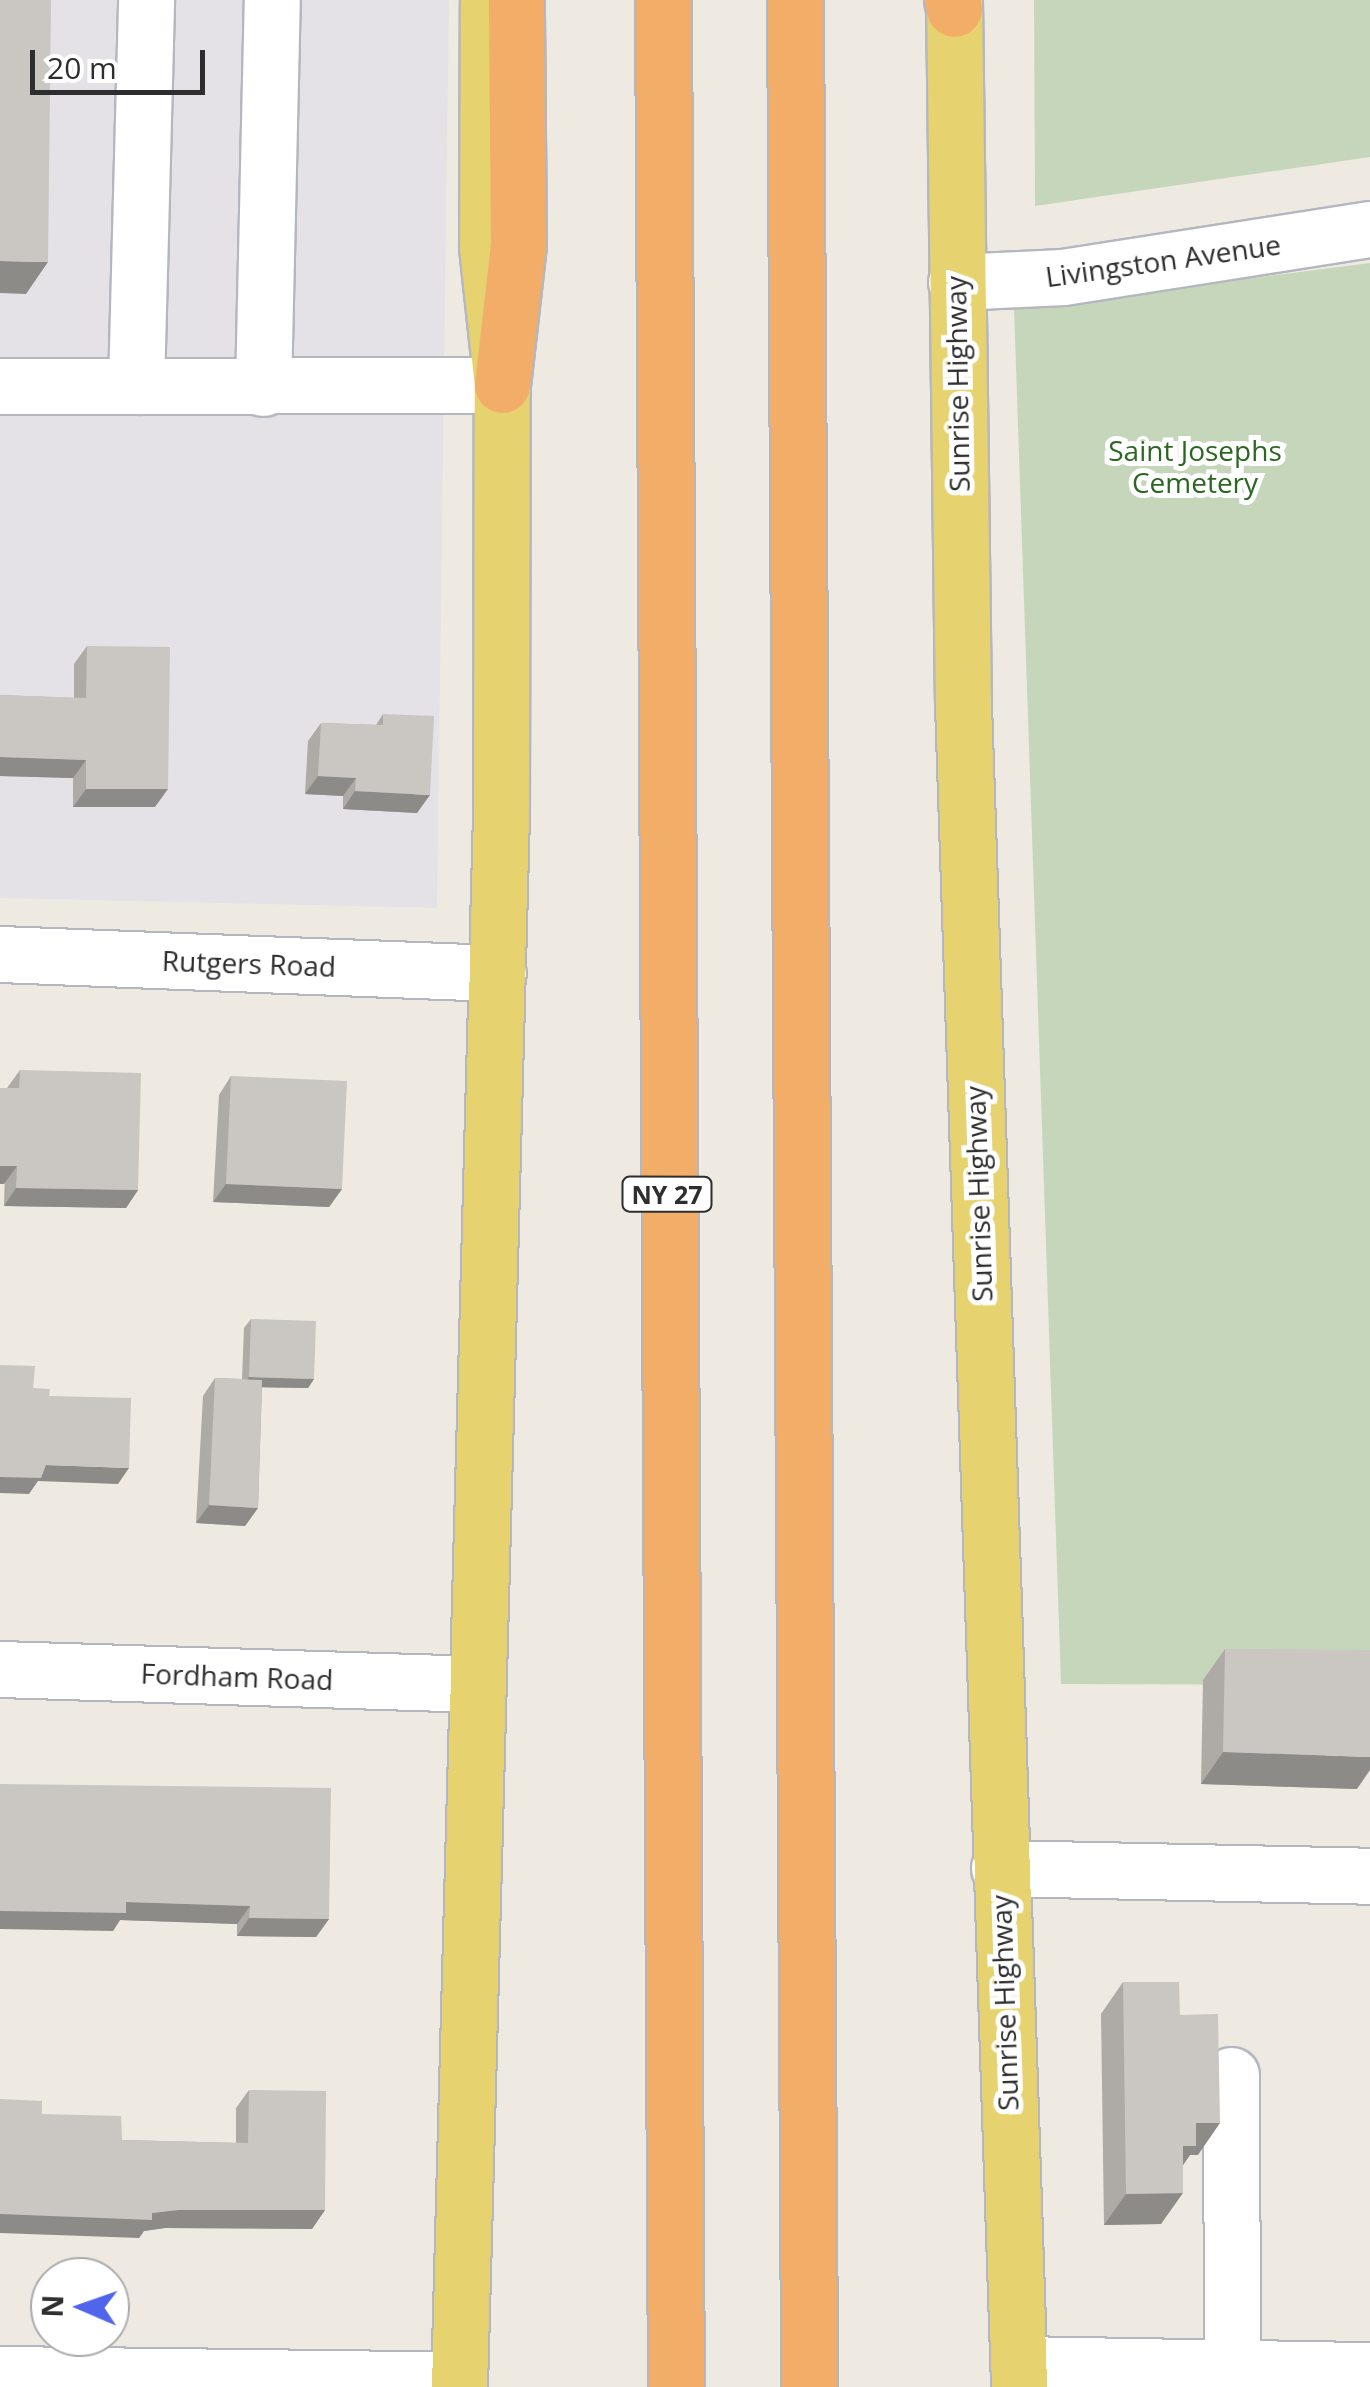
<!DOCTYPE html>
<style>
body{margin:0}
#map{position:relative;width:1370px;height:2387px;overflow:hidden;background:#eeeae2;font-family:"Open Sans",sans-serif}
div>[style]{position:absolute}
.industrial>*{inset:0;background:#e4e2e7}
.cemetery>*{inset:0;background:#c6d6bb}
.roads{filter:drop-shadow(2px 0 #b5b7c0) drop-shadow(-2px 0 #b5b7c0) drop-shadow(0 2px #b5b7c0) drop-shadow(0 -2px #b5b7c0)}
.minor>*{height:55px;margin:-27.5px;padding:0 27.5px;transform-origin:27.5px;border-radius:27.5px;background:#fff}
.major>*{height:55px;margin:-27.5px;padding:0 27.5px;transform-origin:27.5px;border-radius:27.5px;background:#e6d26f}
.highway>*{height:55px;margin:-27.5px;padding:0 27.5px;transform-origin:27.5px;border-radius:27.5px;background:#f2ad69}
.wall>*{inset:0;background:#aeaaa6}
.shaded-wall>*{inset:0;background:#8d8b87}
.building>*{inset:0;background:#cac6c1}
span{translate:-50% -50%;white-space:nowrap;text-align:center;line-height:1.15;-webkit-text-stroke:10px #fff;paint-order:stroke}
.shield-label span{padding:2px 8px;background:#fff;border:2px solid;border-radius:8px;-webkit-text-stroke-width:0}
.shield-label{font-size:25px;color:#2e2e2e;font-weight:700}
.street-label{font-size:28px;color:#2e2e2e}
.park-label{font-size:28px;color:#2c6722}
.north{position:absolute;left:30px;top:2257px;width:100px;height:100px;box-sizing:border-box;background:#fff;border:2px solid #ababab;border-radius:50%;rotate:272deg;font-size:28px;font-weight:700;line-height:40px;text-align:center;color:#2e2e2e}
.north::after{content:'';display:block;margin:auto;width:35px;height:45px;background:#5164ec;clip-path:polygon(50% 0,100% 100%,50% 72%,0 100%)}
.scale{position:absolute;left:30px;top:50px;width:175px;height:45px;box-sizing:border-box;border:5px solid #2e2e2e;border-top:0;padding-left:12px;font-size:30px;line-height:35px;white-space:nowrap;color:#2e2e2e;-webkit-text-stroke:8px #fff;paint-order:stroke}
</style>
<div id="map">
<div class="industrial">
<div style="clip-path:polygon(0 0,449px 0,437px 908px,0 898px)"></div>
</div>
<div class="cemetery">
<div style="clip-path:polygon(1034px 0,1370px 0,1370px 157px,1035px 206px)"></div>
<div style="clip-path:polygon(1370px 263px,1370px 1685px,1061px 1684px,1014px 308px)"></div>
</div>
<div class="roads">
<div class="minor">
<div style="left:956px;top:282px;width:107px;rotate:-2.7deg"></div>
<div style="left:1063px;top:277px;width:311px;rotate:-8.9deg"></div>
<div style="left:0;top:386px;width:502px;rotate:-0.11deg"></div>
<div style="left:136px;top:386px;width:386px;rotate:-88.5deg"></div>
<div style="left:263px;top:388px;width:388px;rotate:-88.7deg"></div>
<div style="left:0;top:954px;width:498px;rotate:2.2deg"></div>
<div style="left:0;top:1669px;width:474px;rotate:1.8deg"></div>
<div style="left:999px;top:1868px;width:371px;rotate:1.2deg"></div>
<div style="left:1231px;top:2075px;width:292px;rotate:89.8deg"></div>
<div style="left:1018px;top:2364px;width:352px;rotate:1deg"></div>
<div style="left:0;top:2374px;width:459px;rotate:0.7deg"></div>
</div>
<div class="major">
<div style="left:954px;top:0;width:704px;rotate:89.27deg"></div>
<div style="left:963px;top:704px;width:1684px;rotate:88.09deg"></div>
<div style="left:459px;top:2387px;width:1576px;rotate:-88.47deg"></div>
<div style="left:501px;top:812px;width:427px;rotate:-89.9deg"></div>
<div style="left:502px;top:385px;width:140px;rotate:-96.2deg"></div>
<div style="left:487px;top:246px;width:246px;rotate:-89.8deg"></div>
</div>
<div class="highway">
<div style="left:663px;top:0;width:2387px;rotate:89.69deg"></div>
<div style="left:795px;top:0;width:2387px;rotate:89.66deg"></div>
<div style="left:952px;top:0;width:9px;rotate:77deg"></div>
<div style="left:502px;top:385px;width:141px;rotate:-83.5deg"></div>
<div style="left:518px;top:245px;width:245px;rotate:-90.5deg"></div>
</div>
</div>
<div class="wall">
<div style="clip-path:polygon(87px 646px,155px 807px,73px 807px,73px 778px,0 776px,0 695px,74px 698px,74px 664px)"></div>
<div style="clip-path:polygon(383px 714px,417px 813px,343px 809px,343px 796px,305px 794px,308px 741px,321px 723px,376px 725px)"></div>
<div style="clip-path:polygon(20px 1070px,138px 1190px,126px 1208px,4px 1206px,7px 1088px)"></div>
<div style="clip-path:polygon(231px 1076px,342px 1189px,329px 1207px,213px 1202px,219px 1095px)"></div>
<div style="clip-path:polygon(251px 1319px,314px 1379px,308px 1388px,262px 1387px,258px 1508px,245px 1526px,196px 1523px,203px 1396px,215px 1378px,242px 1379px,244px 1328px)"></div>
<div style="clip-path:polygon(1225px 1649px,1357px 1789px,1201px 1784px,1203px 1680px)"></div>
<div style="clip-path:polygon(0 1784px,329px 1919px,316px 1937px,237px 1936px,237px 1924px,120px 1920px,113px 1931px)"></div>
<div style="clip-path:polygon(1123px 1982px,1180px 2015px,1198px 2155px,1190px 2155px,1183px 2165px,1161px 2224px,1104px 2225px,1101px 2014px)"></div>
<div style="clip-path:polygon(249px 2090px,325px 2210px,312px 2229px,165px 2228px,144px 2231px,139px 2238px,42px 2114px,122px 2140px,236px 2143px,236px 2108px)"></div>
</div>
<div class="shaded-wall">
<div style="clip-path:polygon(0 261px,48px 262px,26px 294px,0 293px)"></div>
<div style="clip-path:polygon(0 757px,86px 760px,73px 778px,0 776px)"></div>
<div style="clip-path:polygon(318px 776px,356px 778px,343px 796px,305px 794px)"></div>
<div style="clip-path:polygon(86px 789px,168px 789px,155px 807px,73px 807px)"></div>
<div style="clip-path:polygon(355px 791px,430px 795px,417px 813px,343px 809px)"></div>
<div style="clip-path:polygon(0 1166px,17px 1166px,4px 1184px,0 1184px)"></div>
<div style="clip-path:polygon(226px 1184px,342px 1189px,329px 1207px,213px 1202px)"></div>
<div style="clip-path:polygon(16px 1188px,138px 1190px,126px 1208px,4px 1206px)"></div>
<div style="clip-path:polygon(249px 1377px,314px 1379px,308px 1388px,242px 1387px)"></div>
<div style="clip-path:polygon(46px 1465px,129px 1468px,118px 1484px,38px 1481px,29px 1494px,0 1493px,0 1477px)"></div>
<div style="clip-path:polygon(209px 1505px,258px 1508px,245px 1526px,196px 1523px)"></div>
<div style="clip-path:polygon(1223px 1752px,1370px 1757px,1370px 1770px,1357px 1789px,1201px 1784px)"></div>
<div style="clip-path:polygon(126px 1902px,250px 1906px,237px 1924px,120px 1920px,113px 1931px,0 1929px,0 1911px)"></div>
<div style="clip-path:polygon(249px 1918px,329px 1919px,316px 1937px,237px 1936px)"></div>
<div style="clip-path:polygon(1196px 2123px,1220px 2123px,1198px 2155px,1190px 2155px,1174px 2178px,1161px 2177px)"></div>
<div style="clip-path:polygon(1183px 2193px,1161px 2224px,1104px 2225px,1126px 2194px)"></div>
<div style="clip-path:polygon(178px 2210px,325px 2210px,312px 2229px,165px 2228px,144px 2231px,139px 2238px,0 2233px,0 2214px,152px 2213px)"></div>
</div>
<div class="building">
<div style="clip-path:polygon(0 0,51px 0,48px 262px,0 261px)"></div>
<div style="clip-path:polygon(87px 646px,170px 647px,168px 789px,86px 789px,86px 760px,0 757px,0 695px,86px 698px)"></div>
<div style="clip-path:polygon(383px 714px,434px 716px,430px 795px,355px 791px,356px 778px,318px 776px,321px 723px,383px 725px)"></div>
<div style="clip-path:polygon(20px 1070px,141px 1073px,138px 1190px,16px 1188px,17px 1166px,0 1166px,0 1088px,19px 1088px)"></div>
<div style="clip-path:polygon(231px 1076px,347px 1081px,342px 1189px,226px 1184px)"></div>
<div style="clip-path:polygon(251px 1319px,316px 1321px,314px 1379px,249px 1377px)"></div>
<div style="clip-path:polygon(0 1365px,35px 1366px,33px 1388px,50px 1389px,49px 1396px,131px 1398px,129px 1468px,46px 1465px,41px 1478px,0 1477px)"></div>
<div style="clip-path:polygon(215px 1378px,262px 1380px,258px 1508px,209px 1505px)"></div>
<div style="clip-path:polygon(1225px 1649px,1370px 1650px,1370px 1757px,1223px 1752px)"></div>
<div style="clip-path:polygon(0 1784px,331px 1788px,329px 1919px,249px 1918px,250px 1906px,126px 1902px,126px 1913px,0 1911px)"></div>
<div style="clip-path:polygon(1123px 1982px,1179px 1982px,1180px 2015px,1218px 2014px,1220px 2123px,1196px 2123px,1196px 2146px,1183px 2146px,1183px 2193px,1126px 2194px)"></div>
<div style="clip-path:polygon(249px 2090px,326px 2091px,325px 2210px,178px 2210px,152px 2213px,152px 2220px,0 2214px,0 2099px,42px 2101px,42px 2114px,121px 2116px,122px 2140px,248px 2143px)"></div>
</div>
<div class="shield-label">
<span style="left:667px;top:1194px">NY 27</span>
</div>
<div class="street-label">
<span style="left:1163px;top:260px;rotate:-8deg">Livingston Avenue</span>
<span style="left:957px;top:384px;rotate:-91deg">Sunrise Highway</span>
<span style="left:249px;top:963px;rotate:2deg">Rutgers Road</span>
<span style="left:978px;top:1194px;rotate:-92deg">Sunrise Highway</span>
<span style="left:237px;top:1676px;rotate:2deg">Fordham Road</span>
<span style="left:1004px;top:2003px;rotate:-92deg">Sunrise Highway</span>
</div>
<div class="park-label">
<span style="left:1195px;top:466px">Saint Josephs<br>Cemetery</span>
</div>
<div class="north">N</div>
<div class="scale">20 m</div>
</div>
